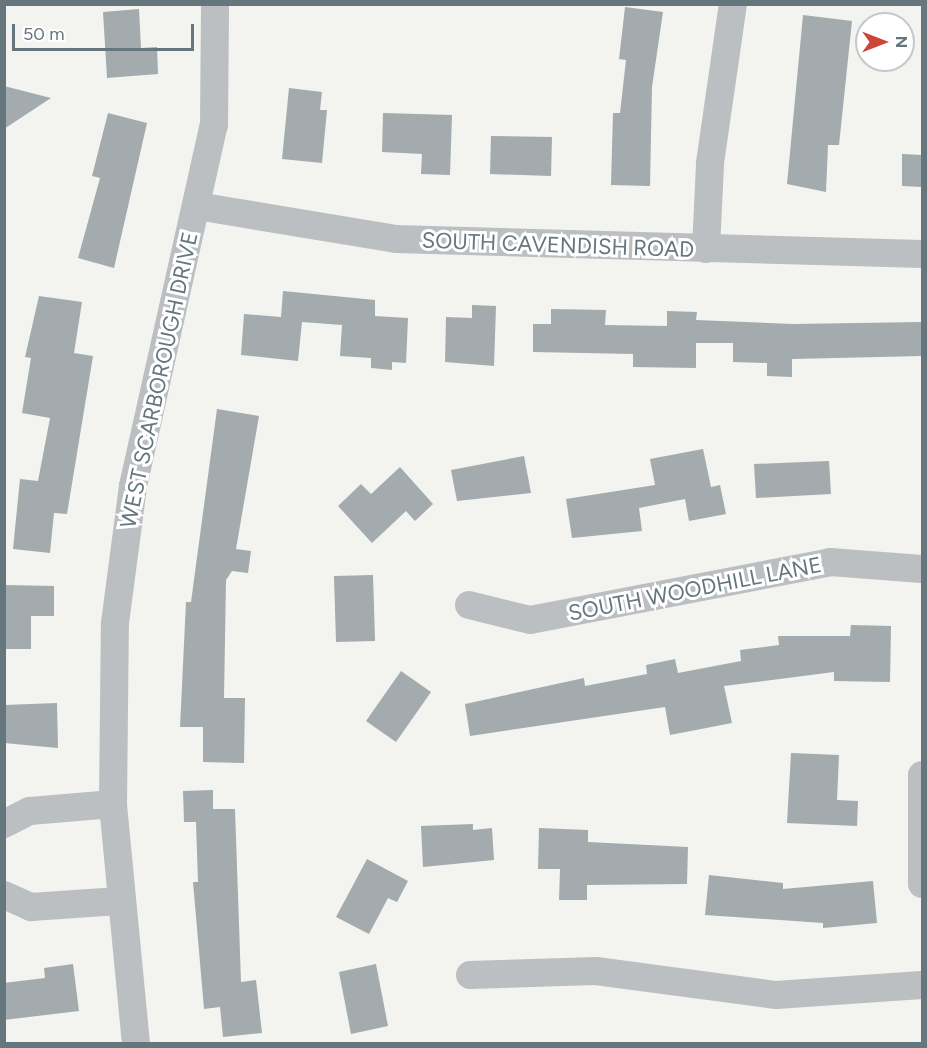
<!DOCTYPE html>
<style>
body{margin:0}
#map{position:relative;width:927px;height:1048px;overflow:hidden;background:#f3f3f0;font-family:Figtree,sans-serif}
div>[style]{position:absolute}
.building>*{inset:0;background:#a3abae}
.street>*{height:28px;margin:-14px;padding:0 14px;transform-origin:14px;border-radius:14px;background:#bbbfc1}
span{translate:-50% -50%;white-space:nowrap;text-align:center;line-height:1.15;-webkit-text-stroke:6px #fff;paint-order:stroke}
.street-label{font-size:22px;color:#66767d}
.frame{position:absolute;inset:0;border:6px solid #66767d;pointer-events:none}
.north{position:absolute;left:855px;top:12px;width:60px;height:60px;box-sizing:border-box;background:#fff;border:2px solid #c2c8cb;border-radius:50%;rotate:90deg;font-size:16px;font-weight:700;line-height:24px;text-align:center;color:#66767d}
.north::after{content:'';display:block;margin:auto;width:21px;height:27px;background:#cb4639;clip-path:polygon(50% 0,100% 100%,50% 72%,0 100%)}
.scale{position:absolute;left:12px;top:24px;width:182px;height:27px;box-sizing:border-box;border:3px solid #66767d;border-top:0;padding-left:8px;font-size:18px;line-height:21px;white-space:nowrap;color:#66767d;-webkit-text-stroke:4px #fff;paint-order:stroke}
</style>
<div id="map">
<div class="building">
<div style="clip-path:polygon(625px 7px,663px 12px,652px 87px,650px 186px,611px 185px,613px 113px,620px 113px,626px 60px,619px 59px)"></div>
<div style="clip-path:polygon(139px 9px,141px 48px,157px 47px,158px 74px,107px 78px,103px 12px)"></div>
<div style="clip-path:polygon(803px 15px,852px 21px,839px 145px,828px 145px,826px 192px,787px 184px)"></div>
<div style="clip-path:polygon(4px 86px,51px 98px,4px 129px)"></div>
<div style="clip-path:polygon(289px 88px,322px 92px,320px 110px,327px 110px,322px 163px,282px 159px)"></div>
<div style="clip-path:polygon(108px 113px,147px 123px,114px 268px,78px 258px,100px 178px,92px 176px)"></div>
<div style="clip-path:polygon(383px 113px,452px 115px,450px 175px,421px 174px,422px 154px,382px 152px)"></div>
<div style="clip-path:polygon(491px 136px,552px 137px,551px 176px,490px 174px)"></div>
<div style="clip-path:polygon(902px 154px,922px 155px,922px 187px,902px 186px)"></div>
<div style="clip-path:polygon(283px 291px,375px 300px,375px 316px,408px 318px,406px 363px,392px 362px,392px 370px,371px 368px,371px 358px,340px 356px,342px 325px,302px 322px,298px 361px,241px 355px,244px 314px,281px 317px)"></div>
<div style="clip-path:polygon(39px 296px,82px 302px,74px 353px,93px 356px,67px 514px,54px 513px,50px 553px,13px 549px,20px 479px,38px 481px,50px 418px,22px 413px,31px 358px,25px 357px)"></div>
<div style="clip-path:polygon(472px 305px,496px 306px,494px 366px,445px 362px,446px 317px,472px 318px)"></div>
<div style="clip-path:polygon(551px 309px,606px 310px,605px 325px,667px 326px,667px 311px,697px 312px,696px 320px,793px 324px,922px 322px,922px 356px,792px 359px,792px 377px,767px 376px,767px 363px,733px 362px,733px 343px,696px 343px,696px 368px,633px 367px,633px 354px,533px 352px,533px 324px,551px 324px)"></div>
<div style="clip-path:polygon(217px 409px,259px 416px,236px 549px,251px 551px,248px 573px,232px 571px,226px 580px,224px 698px,245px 698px,244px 763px,203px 762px,203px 727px,180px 727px,186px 602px,191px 602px)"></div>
<div style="clip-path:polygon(703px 449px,711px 487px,720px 485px,726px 514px,689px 521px,685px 499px,639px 508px,642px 531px,572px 538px,566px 499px,655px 485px,650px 459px)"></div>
<div style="clip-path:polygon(524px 456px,531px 493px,457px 501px,451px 470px)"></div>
<div style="clip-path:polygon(829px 461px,831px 494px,756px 498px,754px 464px)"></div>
<div style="clip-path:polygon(400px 467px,433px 504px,415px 521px,406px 511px,372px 543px,338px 506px,361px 484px,371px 494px)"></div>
<div style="clip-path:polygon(373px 575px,375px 641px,336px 642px,334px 576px)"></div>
<div style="clip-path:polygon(4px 585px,54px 586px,54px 616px,31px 616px,31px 649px,4px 649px)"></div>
<div style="clip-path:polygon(851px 625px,891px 626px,890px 682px,834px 681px,834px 672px,724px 686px,732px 723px,670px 735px,665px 707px,470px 736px,465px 704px,584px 678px,585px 686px,647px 674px,646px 665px,675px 659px,678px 673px,741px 661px,740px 650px,779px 645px,778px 636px,850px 636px)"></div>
<div style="clip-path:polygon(401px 671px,431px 692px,396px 742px,366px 721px)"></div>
<div style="clip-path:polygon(57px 703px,58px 748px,4px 743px,4px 705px)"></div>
<div style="clip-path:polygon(791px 753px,839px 755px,837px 800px,858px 801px,857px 826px,787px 823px)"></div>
<div style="clip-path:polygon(213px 790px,213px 809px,235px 809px,241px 982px,256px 980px,262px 1033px,223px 1037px,220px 1007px,204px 1009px,193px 882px,198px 882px,196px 822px,184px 822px,183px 791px)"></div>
<div style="clip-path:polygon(473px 824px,473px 830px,492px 828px,494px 860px,423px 867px,421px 826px)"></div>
<div style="clip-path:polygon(539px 828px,588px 830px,588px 842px,688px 847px,687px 884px,587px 885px,587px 900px,559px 900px,560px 869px,538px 869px)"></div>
<div style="clip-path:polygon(367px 859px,408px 881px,397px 902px,388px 898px,369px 934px,336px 917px)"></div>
<div style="clip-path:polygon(709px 875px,783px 883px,783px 889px,873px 881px,877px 923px,823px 928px,823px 923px,705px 915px)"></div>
<div style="clip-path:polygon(73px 964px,79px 1011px,4px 1020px,4px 983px,45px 978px,44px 968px)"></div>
<div style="clip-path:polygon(376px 964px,388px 1026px,351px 1034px,339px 972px)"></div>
</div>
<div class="street">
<div style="left:197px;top:206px;width:202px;rotate:9.4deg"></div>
<div style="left:396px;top:239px;width:526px;rotate:1.63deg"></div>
<div style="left:706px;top:249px;width:86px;rotate:-87.3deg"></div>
<div style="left:710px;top:163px;width:161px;rotate:-81.8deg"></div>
<div style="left:469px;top:605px;width:63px;rotate:13.8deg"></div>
<div style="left:530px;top:620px;width:306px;rotate:-10.9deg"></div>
<div style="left:830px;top:562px;width:92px;rotate:4.4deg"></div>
<div style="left:922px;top:775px;width:109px;rotate:90deg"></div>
<div style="left:4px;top:824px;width:29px;rotate:-27deg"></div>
<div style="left:30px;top:811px;width:83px;rotate:-4.8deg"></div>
<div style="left:4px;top:895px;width:30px;rotate:24deg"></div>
<div style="left:31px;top:907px;width:88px;rotate:-3.9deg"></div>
<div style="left:470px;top:975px;width:126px;rotate:-1.8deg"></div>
<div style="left:596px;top:971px;width:182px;rotate:7.6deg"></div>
<div style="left:776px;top:995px;width:146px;rotate:-3.9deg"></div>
<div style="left:136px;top:1044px;width:241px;rotate:-95.5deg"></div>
<div style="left:113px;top:804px;width:181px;rotate:-89.4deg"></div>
<div style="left:115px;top:623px;width:138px;rotate:-82.5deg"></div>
<div style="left:133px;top:486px;width:370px;rotate:-77.4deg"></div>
<div style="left:214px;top:125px;width:121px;rotate:-89.5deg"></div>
</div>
<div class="street-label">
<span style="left:558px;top:245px;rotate:2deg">SOUTH CAVENDISH ROAD</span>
<span style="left:159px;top:380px;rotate:-78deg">WEST SCARBOROUGH DRIVE</span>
<span style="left:695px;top:589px;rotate:-11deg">SOUTH WOODHILL LANE</span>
</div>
<div class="frame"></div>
<div class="north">N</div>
<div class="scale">50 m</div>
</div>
